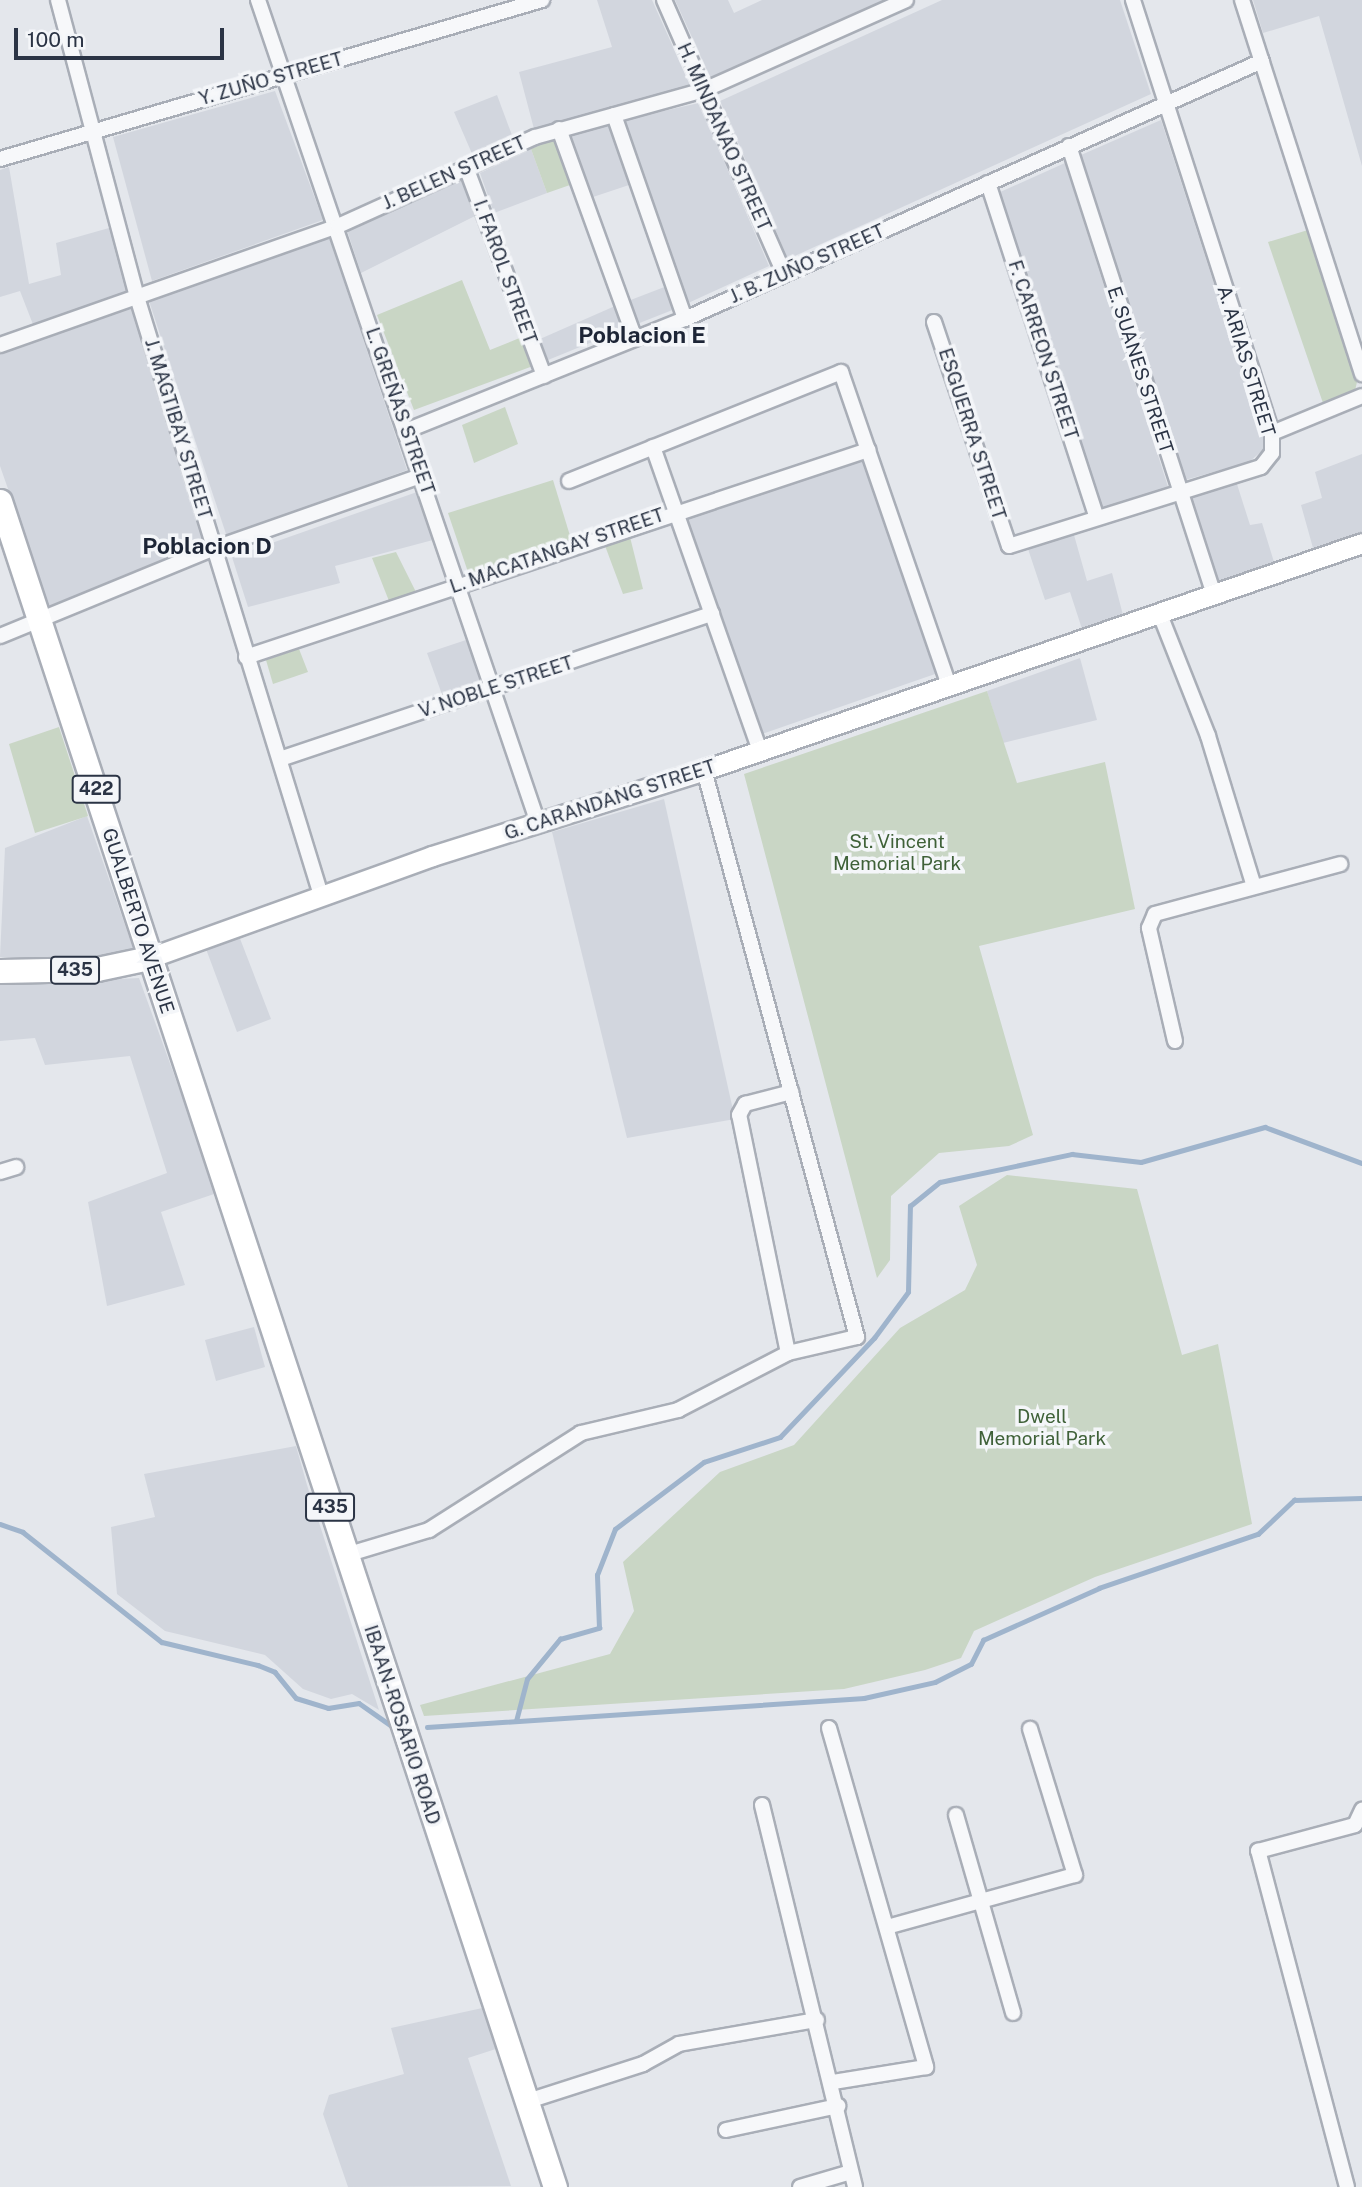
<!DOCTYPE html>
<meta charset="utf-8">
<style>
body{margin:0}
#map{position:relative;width:1362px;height:2187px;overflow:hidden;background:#e4e7ec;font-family:"Public Sans",sans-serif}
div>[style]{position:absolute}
.built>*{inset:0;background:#d2d6de}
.green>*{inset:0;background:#c9d6c5}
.stream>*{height:4.5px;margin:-2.25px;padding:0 2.25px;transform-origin:2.25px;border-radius:2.25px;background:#9fb4cc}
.roads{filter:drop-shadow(2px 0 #a9aeb7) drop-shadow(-2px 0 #a9aeb7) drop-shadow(0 2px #a9aeb7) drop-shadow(0 -2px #a9aeb7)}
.minor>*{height:14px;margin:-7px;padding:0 7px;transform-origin:7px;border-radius:7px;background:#f7f8fa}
.secondary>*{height:19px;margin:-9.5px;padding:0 9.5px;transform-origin:9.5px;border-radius:9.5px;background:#fff}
.primary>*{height:23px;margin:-11.5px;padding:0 11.5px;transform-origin:11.5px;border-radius:11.5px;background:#fff}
span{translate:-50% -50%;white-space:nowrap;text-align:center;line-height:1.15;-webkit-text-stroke:7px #f4f6f9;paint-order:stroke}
.shield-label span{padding:2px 5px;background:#f4f6f9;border:2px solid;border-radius:5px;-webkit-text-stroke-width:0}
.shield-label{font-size:18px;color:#2b3445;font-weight:700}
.street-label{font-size:19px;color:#2b3445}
.park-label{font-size:19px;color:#3f6138}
.quarter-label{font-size:23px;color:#1d2536;font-weight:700}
.scale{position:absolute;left:14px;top:28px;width:210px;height:32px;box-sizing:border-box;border:4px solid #2b3445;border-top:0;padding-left:9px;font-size:21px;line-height:24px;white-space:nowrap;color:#2b3445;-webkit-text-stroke:5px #f4f6f9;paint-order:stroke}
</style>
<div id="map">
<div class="built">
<div style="clip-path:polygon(597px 0,652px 0,691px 87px,534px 129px,519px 72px,612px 47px)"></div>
<div style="clip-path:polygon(675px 0,728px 0,734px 13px,762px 0,887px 0,711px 79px)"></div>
<div style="clip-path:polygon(942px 0,1120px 0,1151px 94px,788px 259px,720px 101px)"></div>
<div style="clip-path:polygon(1253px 0,1362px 0,1362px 166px,1319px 16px,1263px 33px)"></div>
<div style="clip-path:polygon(275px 91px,323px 220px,152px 281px,113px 137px)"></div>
<div style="clip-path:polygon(497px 95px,513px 138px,473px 156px,454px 112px)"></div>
<div style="clip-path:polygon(699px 103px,769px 266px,686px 304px,623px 120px)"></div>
<div style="clip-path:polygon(1161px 120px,1263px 435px,1263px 450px,1249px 462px,1185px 480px,1081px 155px)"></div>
<div style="clip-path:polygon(611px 123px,632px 184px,590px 198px,567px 134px)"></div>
<div style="clip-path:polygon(531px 149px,547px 193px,494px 213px,480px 173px)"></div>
<div style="clip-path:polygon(1065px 163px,1169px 490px,1101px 510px,998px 193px)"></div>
<div style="clip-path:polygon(9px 167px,29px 284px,61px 275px,56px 243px,109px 228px,129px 294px,34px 327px,20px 291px,0 297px,0 170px)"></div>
<div style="clip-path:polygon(463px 178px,477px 215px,361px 273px,347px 230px)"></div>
<div style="clip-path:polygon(329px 237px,407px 470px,227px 537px,149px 301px)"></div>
<div style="clip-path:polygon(667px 286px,675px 309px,637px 324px,628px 301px)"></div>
<div style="clip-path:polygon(615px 306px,624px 329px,548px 360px,540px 339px)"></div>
<div style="clip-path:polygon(131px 307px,205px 544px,49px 606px,0 466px,0 353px)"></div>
<div style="clip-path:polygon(1362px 454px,1362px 533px,1313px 548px,1301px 505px,1322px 498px,1315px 472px)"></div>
<div style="clip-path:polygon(864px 457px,938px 673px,762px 734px,685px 513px)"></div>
<div style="clip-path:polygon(1236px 481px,1250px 525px,1262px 523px,1274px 562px,1218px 583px,1190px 496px)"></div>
<div style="clip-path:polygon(417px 492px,433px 540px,335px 566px,340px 583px,248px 607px,232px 557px)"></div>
<div style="clip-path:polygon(1074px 535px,1087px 581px,1112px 573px,1123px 615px,1082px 629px,1070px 592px,1045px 600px,1028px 549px)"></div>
<div style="clip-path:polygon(466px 640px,484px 687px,444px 700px,427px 653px)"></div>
<div style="clip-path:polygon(1080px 658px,1097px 720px,1003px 743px,987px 691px)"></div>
<div style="clip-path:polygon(664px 799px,735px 1119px,627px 1138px,552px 832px)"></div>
<div style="clip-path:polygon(87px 816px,133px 948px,96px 959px,0 957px,5px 848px)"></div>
<div style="clip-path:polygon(239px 936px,271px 1019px,237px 1032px,206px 949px)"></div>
<div style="clip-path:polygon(139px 978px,217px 1193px,161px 1212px,185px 1285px,107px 1306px,88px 1202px,167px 1173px,130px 1056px,45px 1065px,35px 1038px,0 1041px,0 985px)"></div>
<div style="clip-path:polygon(254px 1327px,265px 1367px,216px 1381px,205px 1340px)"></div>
<div style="clip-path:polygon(296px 1446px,307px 1485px,379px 1710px,352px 1694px,331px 1699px,303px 1689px,265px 1655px,165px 1631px,117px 1594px,111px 1527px,155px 1517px,144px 1474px)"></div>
<div style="clip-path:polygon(487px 2007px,502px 2047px,468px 2058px,511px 2186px,348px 2187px,323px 2114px,329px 2095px,404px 2074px,391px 2028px)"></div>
</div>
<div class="green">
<div style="clip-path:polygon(555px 139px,570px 185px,547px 193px,531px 149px)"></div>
<div style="clip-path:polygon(1308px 230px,1357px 382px,1354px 395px,1324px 406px,1268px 242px)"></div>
<div style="clip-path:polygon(462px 280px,490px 350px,522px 337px,533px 366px,414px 410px,377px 315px)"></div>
<div style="clip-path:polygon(505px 407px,518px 444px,474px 463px,462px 425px)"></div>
<div style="clip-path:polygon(553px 480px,571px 539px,469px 575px,448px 513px)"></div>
<div style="clip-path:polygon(629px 533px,643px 589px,623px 594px,604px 543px)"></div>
<div style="clip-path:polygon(396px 552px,416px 592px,389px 601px,372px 558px)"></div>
<div style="clip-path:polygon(299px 649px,308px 672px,273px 684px,266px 660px)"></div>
<div style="clip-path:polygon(987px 691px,1017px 783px,1105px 762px,1135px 909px,979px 946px,1033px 1135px,1009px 1146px,939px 1153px,891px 1196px,890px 1260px,877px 1278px,744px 774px)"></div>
<div style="clip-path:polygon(59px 727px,88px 816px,35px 833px,9px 744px)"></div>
<div style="clip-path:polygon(1007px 1175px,1137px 1189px,1182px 1355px,1218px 1344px,1252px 1524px,1095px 1577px,974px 1631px,961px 1658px,925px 1670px,844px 1689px,424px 1716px,420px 1705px,610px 1654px,634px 1611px,623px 1562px,720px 1472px,794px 1445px,900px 1328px,965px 1290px,977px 1265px,959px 1206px)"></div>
</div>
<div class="stream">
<div style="left:0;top:1524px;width:24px;rotate:19deg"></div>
<div style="left:23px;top:1532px;width:177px;rotate:38.4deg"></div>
<div style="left:162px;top:1642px;width:99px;rotate:13.5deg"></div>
<div style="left:258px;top:1665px;width:18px;rotate:22deg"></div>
<div style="left:275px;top:1672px;width:33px;rotate:51deg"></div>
<div style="left:296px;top:1698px;width:34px;rotate:17deg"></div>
<div style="left:328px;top:1708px;width:31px;rotate:-9deg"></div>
<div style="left:359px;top:1703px;width:39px;rotate:35deg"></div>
<div style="left:516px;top:1721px;width:43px;rotate:-75.3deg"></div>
<div style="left:527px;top:1679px;width:52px;rotate:-50.5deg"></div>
<div style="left:560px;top:1639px;width:41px;rotate:-15.8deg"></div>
<div style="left:599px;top:1628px;width:53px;rotate:-92.2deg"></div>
<div style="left:597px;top:1575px;width:49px;rotate:-68.6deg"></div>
<div style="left:615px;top:1529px;width:111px;rotate:-37deg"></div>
<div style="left:704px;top:1462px;width:80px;rotate:-18.2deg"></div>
<div style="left:780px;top:1437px;width:137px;rotate:-46.5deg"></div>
<div style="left:874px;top:1338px;width:57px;rotate:-53.5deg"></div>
<div style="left:908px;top:1292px;width:86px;rotate:-88.7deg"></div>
<div style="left:910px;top:1206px;width:38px;rotate:-39deg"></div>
<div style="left:940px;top:1182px;width:135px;rotate:-12deg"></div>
<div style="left:1072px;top:1154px;width:69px;rotate:6.6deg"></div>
<div style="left:1141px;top:1162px;width:129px;rotate:-15.8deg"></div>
<div style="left:1265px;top:1127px;width:103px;rotate:20.4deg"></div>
<div style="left:427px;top:1727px;width:438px;rotate:-3.8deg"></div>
<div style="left:864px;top:1698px;width:73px;rotate:-12.7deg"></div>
<div style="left:935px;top:1682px;width:40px;rotate:-26.6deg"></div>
<div style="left:971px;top:1664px;width:27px;rotate:-63deg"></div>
<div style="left:983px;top:1640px;width:127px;rotate:-24.1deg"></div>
<div style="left:1099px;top:1588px;width:168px;rotate:-18.8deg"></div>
<div style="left:1258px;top:1534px;width:50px;rotate:-43.4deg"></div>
<div style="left:1294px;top:1500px;width:68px;rotate:-1.7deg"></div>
</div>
<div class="roads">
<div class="minor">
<div style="left:58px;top:0;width:307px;rotate:75.1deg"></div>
<div style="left:137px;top:297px;width:626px;rotate:72.9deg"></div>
<div style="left:258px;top:0;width:869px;rotate:71.21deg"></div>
<div style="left:664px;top:0;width:299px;rotate:66.3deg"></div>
<div style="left:1242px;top:0;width:393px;rotate:72.2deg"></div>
<div style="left:614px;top:115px;width:216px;rotate:70.8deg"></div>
<div style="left:559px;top:129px;width:223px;rotate:70.1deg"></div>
<div style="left:1069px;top:146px;width:471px;rotate:72.1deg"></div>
<div style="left:0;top:159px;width:565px;rotate:-16.35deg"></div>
<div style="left:466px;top:167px;width:223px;rotate:69.5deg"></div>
<div style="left:988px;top:183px;width:352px;rotate:72deg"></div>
<div style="left:934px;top:322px;width:236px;rotate:71.5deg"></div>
<div style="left:1009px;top:546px;width:264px;rotate:-17.4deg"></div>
<div style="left:1261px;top:467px;width:18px;rotate:-52deg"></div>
<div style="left:1272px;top:453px;width:20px;rotate:-90deg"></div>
<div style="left:1272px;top:433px;width:455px;rotate:-107.8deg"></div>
<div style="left:0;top:345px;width:358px;rotate:-19.4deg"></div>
<div style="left:338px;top:226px;width:216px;rotate:-24.3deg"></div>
<div style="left:535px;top:137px;width:175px;rotate:-15.5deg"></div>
<div style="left:704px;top:90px;width:221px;rotate:-24deg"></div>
<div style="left:406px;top:431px;width:301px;rotate:-21.9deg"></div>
<div style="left:685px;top:319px;width:632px;rotate:-24.09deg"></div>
<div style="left:1272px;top:433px;width:97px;rotate:-22.3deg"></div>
<div style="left:653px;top:447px;width:322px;rotate:70.6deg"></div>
<div style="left:569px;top:481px;width:293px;rotate:-21.8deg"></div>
<div style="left:841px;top:372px;width:331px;rotate:71deg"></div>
<div style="left:1159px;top:612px;width:133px;rotate:68.4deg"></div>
<div style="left:1208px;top:736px;width:157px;rotate:73deg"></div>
<div style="left:0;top:636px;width:232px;rotate:-22.3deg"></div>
<div style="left:215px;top:548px;width:218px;rotate:-19.3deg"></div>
<div style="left:246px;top:657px;width:656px;rotate:-18.41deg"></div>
<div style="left:280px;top:759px;width:456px;rotate:-18.6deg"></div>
<div style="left:1175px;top:1041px;width:116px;rotate:-103deg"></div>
<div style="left:1149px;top:928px;width:15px;rotate:-67deg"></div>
<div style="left:1155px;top:914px;width:192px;rotate:-15.1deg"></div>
<div style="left:0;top:1172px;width:17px;rotate:-17deg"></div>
<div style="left:788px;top:1353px;width:243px;rotate:-101.6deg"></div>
<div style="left:739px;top:1115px;width:13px;rotate:-61deg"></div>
<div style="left:745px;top:1104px;width:48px;rotate:-14.6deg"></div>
<div style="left:346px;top:1555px;width:87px;rotate:-16.8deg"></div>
<div style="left:429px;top:1530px;width:180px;rotate:-32.5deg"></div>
<div style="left:581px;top:1433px;width:100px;rotate:-13.3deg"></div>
<div style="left:678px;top:1410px;width:124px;rotate:-27.4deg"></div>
<div style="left:788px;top:1353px;width:71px;rotate:-13.1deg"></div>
<div style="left:857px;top:1337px;width:587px;rotate:-105.1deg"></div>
<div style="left:829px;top:1728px;width:353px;rotate:74deg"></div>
<div style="left:926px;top:2067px;width:94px;rotate:170.8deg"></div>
<div style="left:762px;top:1805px;width:393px;rotate:76.3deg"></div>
<div style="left:956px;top:1815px;width:206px;rotate:73.9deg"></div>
<div style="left:887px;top:1927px;width:195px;rotate:-15.5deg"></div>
<div style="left:1075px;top:1875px;width:153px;rotate:-107.1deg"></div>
<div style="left:528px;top:2101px;width:121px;rotate:-17.8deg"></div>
<div style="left:643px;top:2064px;width:41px;rotate:-29.1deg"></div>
<div style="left:679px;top:2044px;width:140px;rotate:-9.9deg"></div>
<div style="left:726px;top:2130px;width:115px;rotate:-12.1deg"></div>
<div style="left:800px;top:2187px;width:53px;rotate:-16.4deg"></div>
<div style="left:1347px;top:2187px;width:348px;rotate:-104.8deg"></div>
<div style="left:1258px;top:1851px;width:100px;rotate:-15deg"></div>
<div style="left:1355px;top:1825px;width:17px;rotate:-65deg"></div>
</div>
<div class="secondary">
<div style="left:149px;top:958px;width:301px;rotate:-19.8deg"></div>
<div style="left:432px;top:856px;width:285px;rotate:-17.5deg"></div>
<div style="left:704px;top:770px;width:696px;rotate:-19.03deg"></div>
</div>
<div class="primary">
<div style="left:0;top:501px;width:1775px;rotate:71.78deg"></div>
<div style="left:0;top:971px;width:97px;rotate:-1.2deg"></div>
<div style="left:97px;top:969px;width:53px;rotate:-11.9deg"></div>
</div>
</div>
<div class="shield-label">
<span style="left:96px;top:789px">422</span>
<span style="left:75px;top:970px">435</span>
<span style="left:330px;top:1507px">435</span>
</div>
<div class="street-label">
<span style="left:271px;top:79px;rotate:-16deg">Y. ZUÑO STREET</span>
<span style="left:724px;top:137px;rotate:66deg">H. MINDANAO STREET</span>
<span style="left:454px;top:173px;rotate:-24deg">J. BELEN STREET</span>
<span style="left:807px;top:264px;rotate:-24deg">J. B. ZUÑO STREET</span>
<span style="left:505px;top:272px;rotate:70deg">I. FAROL STREET</span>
<span style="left:1043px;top:350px;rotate:72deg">F. CARREON STREET</span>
<span style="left:1246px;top:361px;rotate:73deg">A. ARIAS STREET</span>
<span style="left:1140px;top:370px;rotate:72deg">E. SUANES STREET</span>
<span style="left:400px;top:411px;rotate:71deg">L. GREÑAS STREET</span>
<span style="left:178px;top:429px;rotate:73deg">J. MAGTIBAY STREET</span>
<span style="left:972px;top:434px;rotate:72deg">ESGUERRA STREET</span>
<span style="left:557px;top:551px;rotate:-19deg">L. MACATANGAY STREET</span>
<span style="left:496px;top:687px;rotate:-18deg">V. NOBLE STREET</span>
<span style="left:610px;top:800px;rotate:-18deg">G. CARANDANG STREET</span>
<span style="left:138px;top:921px;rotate:72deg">GUALBERTO AVENUE</span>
<span style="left:402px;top:1725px;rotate:72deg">IBAAN-ROSARIO ROAD</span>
</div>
<div class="park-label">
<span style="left:897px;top:853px">St. Vincent<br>Memorial Park</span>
<span style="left:1042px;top:1428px">Dwell<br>Memorial Park</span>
</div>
<div class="quarter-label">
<span style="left:642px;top:335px">Poblacion E</span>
<span style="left:207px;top:546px">Poblacion D</span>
</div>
<div class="scale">100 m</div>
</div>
